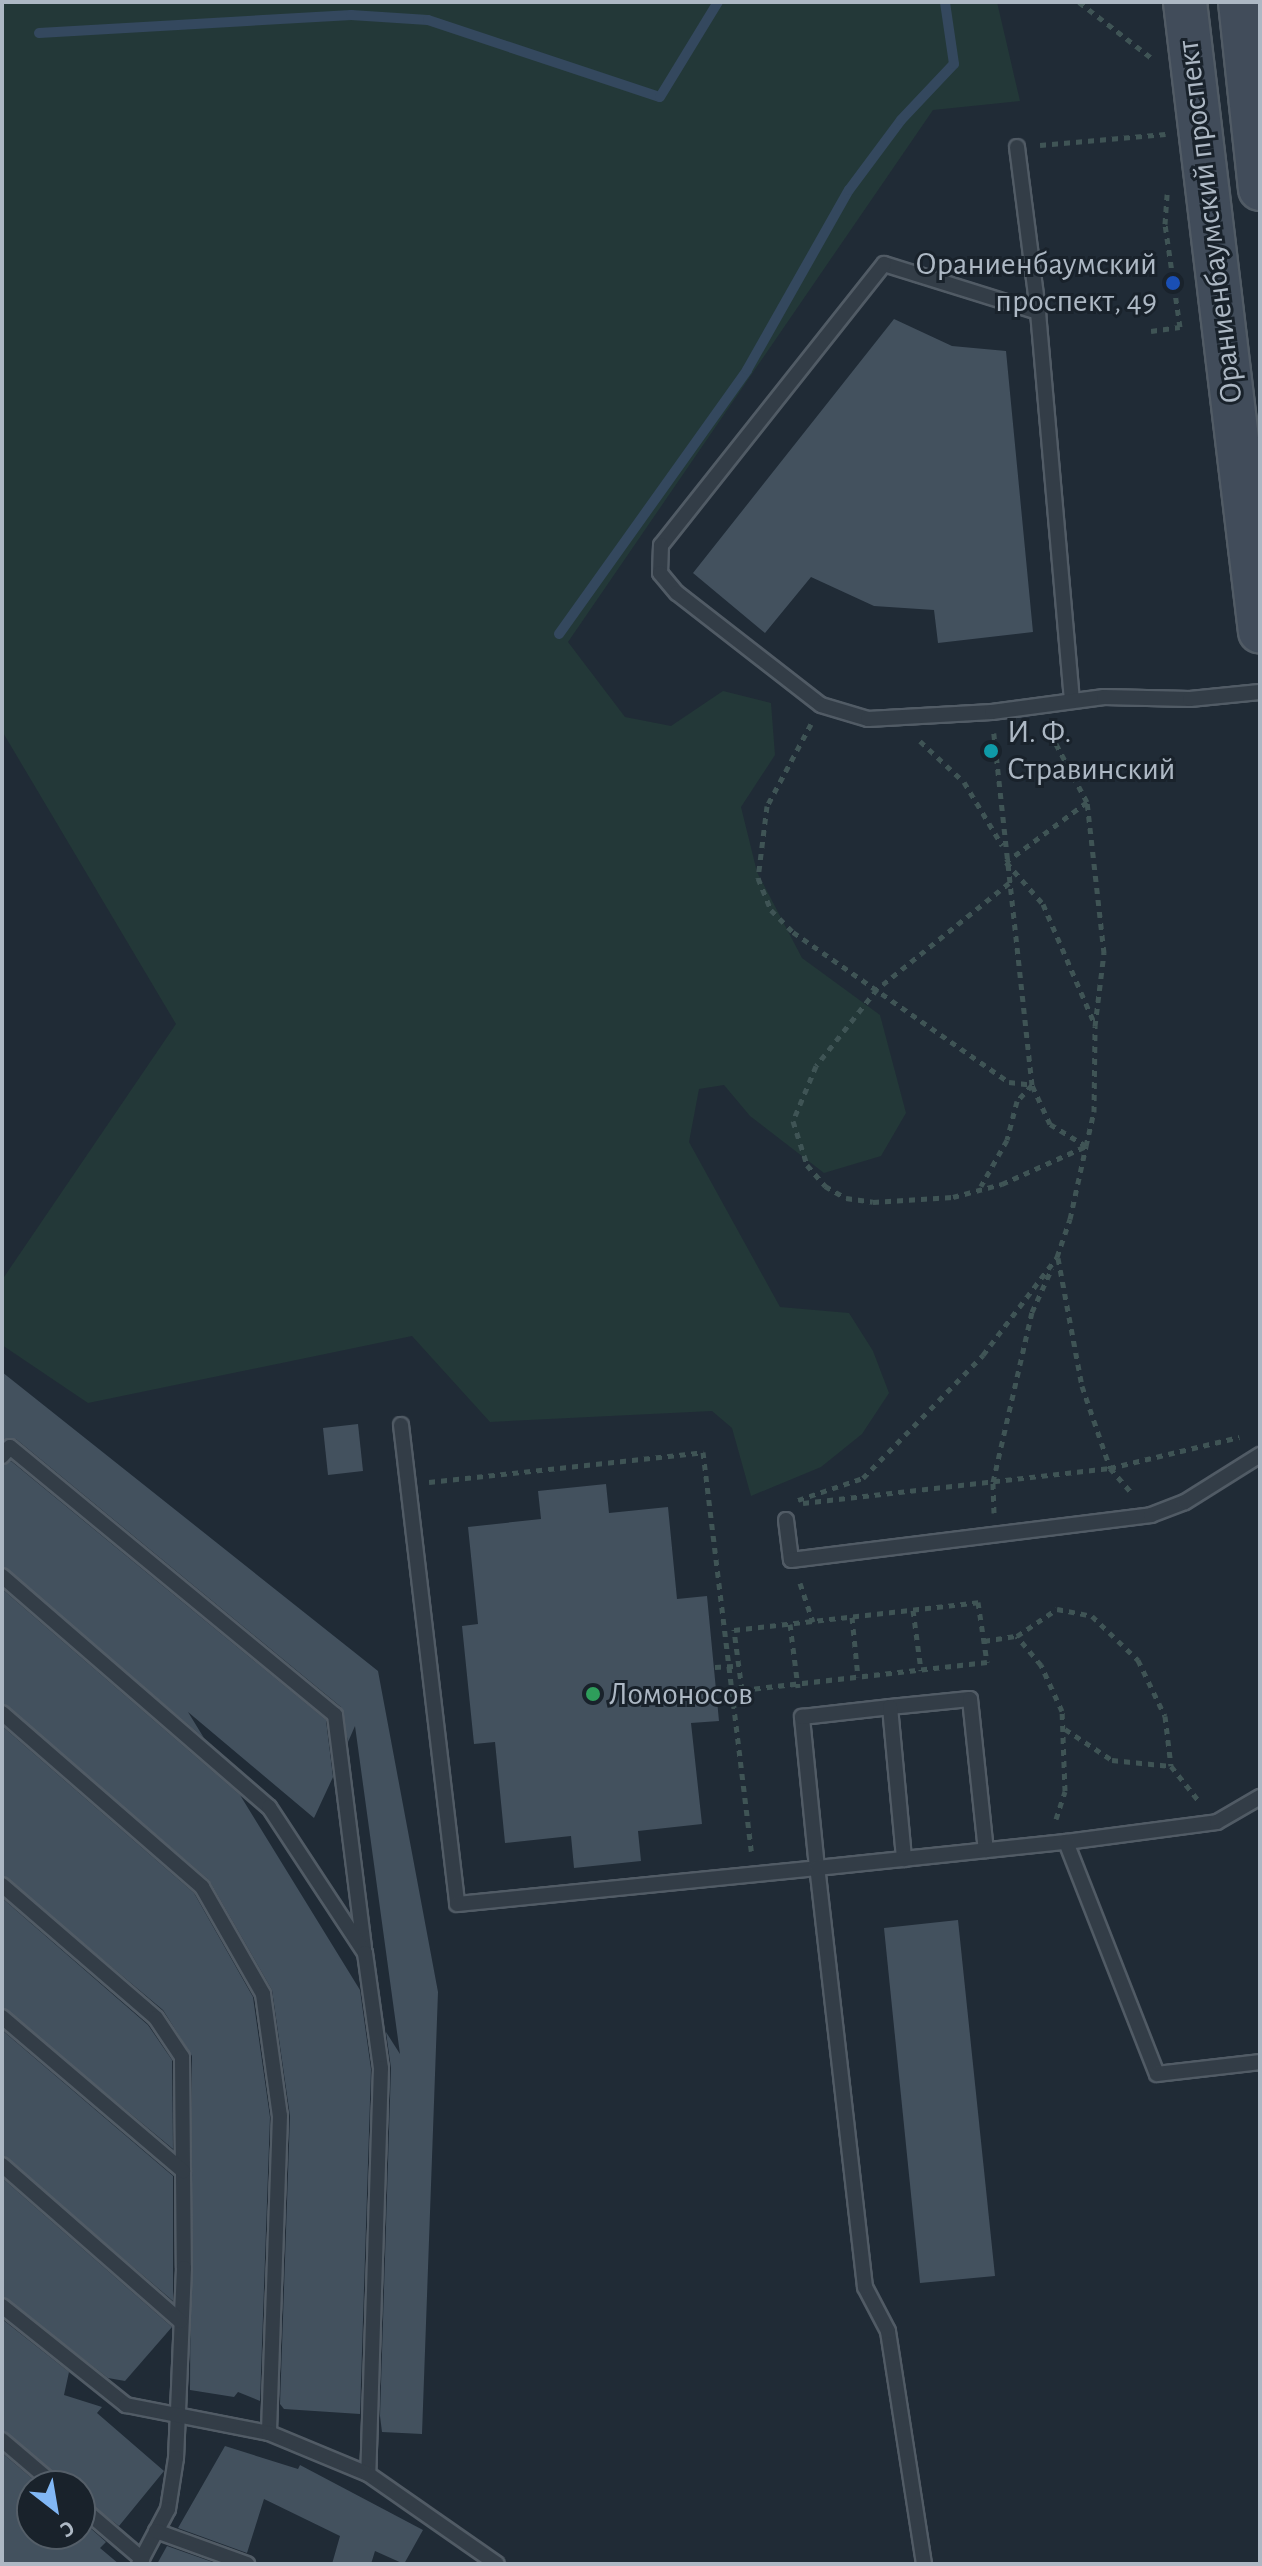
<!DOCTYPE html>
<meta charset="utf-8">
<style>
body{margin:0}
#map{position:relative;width:1262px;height:2566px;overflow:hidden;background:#202b36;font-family:"Alegreya Sans",sans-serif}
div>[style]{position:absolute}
.green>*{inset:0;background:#233838}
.stream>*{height:10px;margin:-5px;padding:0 5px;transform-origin:5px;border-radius:5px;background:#34485e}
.building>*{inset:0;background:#43515e}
.path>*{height:5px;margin-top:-2.5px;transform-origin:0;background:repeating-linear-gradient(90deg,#3f5455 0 6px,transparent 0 12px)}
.roads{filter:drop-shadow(2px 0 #515b65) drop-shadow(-2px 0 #515b65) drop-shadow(0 2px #515b65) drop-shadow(0 -2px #515b65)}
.service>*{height:14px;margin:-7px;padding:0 7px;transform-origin:7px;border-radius:7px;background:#333d47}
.secondary>*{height:42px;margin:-21px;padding:0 21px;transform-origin:21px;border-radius:21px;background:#414c5a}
.dots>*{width:22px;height:22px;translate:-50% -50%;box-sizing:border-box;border:4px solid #19222b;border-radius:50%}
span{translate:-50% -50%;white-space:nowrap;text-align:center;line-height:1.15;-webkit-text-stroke:6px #19222b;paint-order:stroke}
.street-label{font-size:32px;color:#adb8c4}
.poi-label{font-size:32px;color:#adb8c4}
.right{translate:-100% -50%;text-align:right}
.left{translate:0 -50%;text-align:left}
.frame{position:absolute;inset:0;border:4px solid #adb8c4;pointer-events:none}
.north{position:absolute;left:16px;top:2470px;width:80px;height:80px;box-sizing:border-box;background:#19222b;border:2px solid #545e68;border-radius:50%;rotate:149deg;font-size:22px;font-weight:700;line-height:32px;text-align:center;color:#adb8c4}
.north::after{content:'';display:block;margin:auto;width:28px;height:36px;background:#81b7f5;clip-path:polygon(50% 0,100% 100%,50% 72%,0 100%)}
</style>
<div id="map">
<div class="green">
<div style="clip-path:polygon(2px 2px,997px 2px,1020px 101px,933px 110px,568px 642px,625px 717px,671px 726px,723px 691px,771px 703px,775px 755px,741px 807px,757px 872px,802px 958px,880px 1015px,906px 1113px,881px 1156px,824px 1173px,750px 1116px,724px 1085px,699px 1089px,689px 1142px,780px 1307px,849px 1313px,873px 1351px,889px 1393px,862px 1434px,821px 1467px,751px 1496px,732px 1428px,712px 1411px,490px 1422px,412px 1336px,88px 1403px,2px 1345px,2px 1280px,176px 1024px,2px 731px)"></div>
</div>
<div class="stream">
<div style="left:39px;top:33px;width:313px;rotate:-3.3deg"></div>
<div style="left:351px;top:15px;width:77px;rotate:3.7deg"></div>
<div style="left:428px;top:20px;width:244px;rotate:18.4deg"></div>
<div style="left:660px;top:97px;width:111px;rotate:-58.6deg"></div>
<div style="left:559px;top:634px;width:324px;rotate:-54.5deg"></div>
<div style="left:747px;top:370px;width:207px;rotate:-60.5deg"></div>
<div style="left:849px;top:190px;width:87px;rotate:-53.4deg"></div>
<div style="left:901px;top:120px;width:77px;rotate:-46.6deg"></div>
<div style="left:954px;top:64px;width:63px;rotate:-98.3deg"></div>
</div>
<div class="building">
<div style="clip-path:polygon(894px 319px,952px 346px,1006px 351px,1033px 632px,938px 643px,934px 610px,874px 606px,811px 577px,765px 633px,693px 573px)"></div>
<div style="clip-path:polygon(2px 1372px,378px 1671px,438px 1992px,422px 2434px,382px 2432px,380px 2416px,391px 2068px,386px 2032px,400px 2054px,355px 1726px,348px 1742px,341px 1707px,16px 1439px,2px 1441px)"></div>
<div style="clip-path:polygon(358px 1424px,363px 1471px,328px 1475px,323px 1428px)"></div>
<div style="clip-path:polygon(11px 1461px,326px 1720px,333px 1777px,314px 1818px,188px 1712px,204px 1738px,2px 1566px,2px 1466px)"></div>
<div style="clip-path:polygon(606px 1484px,609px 1513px,668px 1507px,677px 1599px,707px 1596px,719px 1721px,691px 1723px,702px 1824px,638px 1831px,641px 1861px,574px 1868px,571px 1836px,505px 1843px,495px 1742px,474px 1744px,462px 1626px,478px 1624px,468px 1527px,541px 1519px,538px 1491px)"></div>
<div style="clip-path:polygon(2px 1589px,240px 1795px,360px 1990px,371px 2069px,360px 2414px,284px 2409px,280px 2404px,290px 2116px,272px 1990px,209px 1880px,2px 1703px)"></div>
<div style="clip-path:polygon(2px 1726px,194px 1893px,253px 1997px,270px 2117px,260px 2401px,238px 2392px,234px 2397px,190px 2390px,192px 2056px,163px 2010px,2px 1875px)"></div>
<div style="clip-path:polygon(2px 1898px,148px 2025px,172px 2060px,173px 2149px,2px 2007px)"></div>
<div style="clip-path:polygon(958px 1920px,995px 2276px,920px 2283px,884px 1928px)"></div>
<div style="clip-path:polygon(2px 2030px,173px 2176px,173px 2301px,2px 2155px)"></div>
<div style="clip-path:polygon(2px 2178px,172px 2327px,125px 2381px,108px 2378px,2px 2296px)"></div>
<div style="clip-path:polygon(2px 2319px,69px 2372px,64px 2395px,102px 2407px,97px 2413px,164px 2471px,119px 2526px,80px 2496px,80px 2486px,66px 2486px,2px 2430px)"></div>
<div style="clip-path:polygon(225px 2446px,298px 2469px,300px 2465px,423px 2530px,404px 2564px,375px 2551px,371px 2564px,332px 2564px,340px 2536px,264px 2499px,247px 2553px,178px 2528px)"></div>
<div style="clip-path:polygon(2px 2453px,41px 2486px,32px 2486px,32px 2534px,80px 2534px,80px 2519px,106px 2542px,100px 2548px,119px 2564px,2px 2564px)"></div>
<div style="clip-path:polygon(167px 2546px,218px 2564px,157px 2564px)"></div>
</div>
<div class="path">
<div style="left:1079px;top:2px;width:95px;rotate:37.7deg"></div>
<div style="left:1040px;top:145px;width:126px;rotate:-5deg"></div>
<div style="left:1151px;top:331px;width:29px;rotate:-8deg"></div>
<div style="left:1180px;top:327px;width:104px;rotate:-98.3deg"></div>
<div style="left:1165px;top:224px;width:30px;rotate:-86deg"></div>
<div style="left:811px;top:724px;width:93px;rotate:118.2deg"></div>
<div style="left:767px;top:806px;width:73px;rotate:97.1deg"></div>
<div style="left:758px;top:878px;width:35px;rotate:68deg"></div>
<div style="left:771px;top:910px;width:31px;rotate:45deg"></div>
<div style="left:793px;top:932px;width:263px;rotate:34.8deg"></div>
<div style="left:1009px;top:1082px;width:23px;rotate:7deg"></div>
<div style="left:1032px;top:1085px;width:22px;rotate:133deg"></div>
<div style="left:1017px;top:1101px;width:40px;rotate:104.4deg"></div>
<div style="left:1007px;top:1140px;width:53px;rotate:119.5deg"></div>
<div style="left:920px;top:741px;width:60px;rotate:43deg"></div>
<div style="left:964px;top:782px;width:74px;rotate:58.9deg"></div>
<div style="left:1087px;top:802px;width:101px;rotate:143.5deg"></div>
<div style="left:1006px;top:862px;width:56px;rotate:48.6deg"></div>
<div style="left:1043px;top:904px;width:132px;rotate:66.7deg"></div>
<div style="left:1009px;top:883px;width:169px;rotate:141.2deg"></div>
<div style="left:877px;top:989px;width:98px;rotate:128.4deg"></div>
<div style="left:816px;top:1066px;width:60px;rotate:112.7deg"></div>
<div style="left:793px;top:1121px;width:46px;rotate:72.3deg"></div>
<div style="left:807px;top:1165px;width:28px;rotate:49deg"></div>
<div style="left:825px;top:1186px;width:24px;rotate:30deg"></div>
<div style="left:846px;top:1198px;width:27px;rotate:8deg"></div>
<div style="left:873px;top:1202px;width:80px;rotate:-3.6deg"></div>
<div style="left:953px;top:1197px;width:51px;rotate:-14.9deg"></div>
<div style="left:1002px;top:1184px;width:92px;rotate:-24.3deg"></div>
<div style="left:1086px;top:1146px;width:35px;rotate:-77deg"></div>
<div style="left:1094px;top:1112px;width:86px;rotate:-89.3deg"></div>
<div style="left:1095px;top:1026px;width:74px;rotate:-83deg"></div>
<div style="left:1104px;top:953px;width:152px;rotate:-96.4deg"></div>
<div style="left:1087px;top:802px;width:83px;rotate:-118.1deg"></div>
<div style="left:1058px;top:1258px;width:130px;rotate:79.4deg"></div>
<div style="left:1082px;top:1386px;width:87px;rotate:71.1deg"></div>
<div style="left:1110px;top:1468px;width:33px;rotate:49deg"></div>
<div style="left:429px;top:1482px;width:276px;rotate:-6.2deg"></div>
<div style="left:703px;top:1452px;width:402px;rotate:83.1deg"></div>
<div style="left:798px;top:1500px;width:69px;rotate:-18.7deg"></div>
<div style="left:863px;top:1478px;width:172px;rotate:-45.7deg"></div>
<div style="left:983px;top:1355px;width:123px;rotate:-52.9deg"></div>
<div style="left:1057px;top:1257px;width:40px;rotate:-71.1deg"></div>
<div style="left:1070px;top:1219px;width:75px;rotate:-77.6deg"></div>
<div style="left:1086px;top:1146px;width:42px;rotate:-148.6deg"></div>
<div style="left:1050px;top:1124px;width:43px;rotate:-114.8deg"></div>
<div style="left:1032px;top:1085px;width:354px;rotate:-96.2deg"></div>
<div style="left:803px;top:1503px;width:309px;rotate:-6.5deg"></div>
<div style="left:1110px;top:1468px;width:133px;rotate:-13.5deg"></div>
<div style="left:994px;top:1513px;width:31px;rotate:-92deg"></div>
<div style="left:993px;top:1482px;width:174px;rotate:-77.1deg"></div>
<div style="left:1032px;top:1312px;width:48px;rotate:-65.6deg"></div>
<div style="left:800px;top:1583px;width:41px;rotate:71.6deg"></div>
<div style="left:978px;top:1602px;width:61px;rotate:81.5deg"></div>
<div style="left:987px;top:1662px;width:247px;rotate:173.5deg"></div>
<div style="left:742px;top:1690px;width:61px;rotate:-97.6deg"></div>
<div style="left:734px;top:1630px;width:246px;rotate:-6.5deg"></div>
<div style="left:913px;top:1610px;width:61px;rotate:82.4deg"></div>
<div style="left:852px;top:1617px;width:60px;rotate:84.3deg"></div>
<div style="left:790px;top:1624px;width:64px;rotate:82.8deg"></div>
<div style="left:984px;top:1641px;width:33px;rotate:-9deg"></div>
<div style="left:715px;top:1667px;width:18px;rotate:-3deg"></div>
<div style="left:1065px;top:1729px;width:56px;rotate:33.4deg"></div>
<div style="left:1112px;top:1760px;width:59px;rotate:5.8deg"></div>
<div style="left:1056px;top:1819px;width:29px;rotate:-72deg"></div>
<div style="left:1065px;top:1791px;width:80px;rotate:-92.1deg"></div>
<div style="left:1062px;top:1711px;width:51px;rotate:-114.5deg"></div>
<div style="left:1041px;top:1665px;width:38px;rotate:-130deg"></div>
<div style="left:1017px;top:1636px;width:48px;rotate:-34deg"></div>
<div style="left:1057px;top:1609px;width:36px;rotate:11deg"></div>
<div style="left:1092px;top:1616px;width:64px;rotate:43.7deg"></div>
<div style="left:1138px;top:1660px;width:62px;rotate:64.3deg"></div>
<div style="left:1165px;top:1716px;width:50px;rotate:83.2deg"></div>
<div style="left:1171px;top:1766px;width:43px;rotate:51.5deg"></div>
</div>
<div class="roads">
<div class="service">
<div style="left:1017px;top:147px;width:166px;rotate:82.7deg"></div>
<div style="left:1038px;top:312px;width:390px;rotate:85deg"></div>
<div style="left:1038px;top:312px;width:161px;rotate:-162.7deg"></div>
<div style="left:884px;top:264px;width:359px;rotate:128.4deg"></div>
<div style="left:661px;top:545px;width:28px;rotate:92deg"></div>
<div style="left:660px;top:573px;width:26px;rotate:50deg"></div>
<div style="left:677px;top:593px;width:182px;rotate:37.9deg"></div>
<div style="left:821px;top:705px;width:49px;rotate:16.6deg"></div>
<div style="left:868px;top:719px;width:124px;rotate:-3.2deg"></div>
<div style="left:992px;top:712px;width:113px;rotate:-7.6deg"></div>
<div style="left:1104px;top:697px;width:86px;rotate:1.3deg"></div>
<div style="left:1190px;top:699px;width:70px;rotate:-5.7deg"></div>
<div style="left:401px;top:1425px;width:482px;rotate:83.3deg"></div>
<div style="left:457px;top:1904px;width:362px;rotate:-5.7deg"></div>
<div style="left:817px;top:1868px;width:152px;rotate:-95.7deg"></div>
<div style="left:802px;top:1717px;width:89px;rotate:-6.5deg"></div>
<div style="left:890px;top:1707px;width:80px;rotate:-5.7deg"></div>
<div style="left:970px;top:1699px;width:152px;rotate:84deg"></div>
<div style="left:2px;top:1456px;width:12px;rotate:-48deg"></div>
<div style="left:10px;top:1447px;width:421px;rotate:39.5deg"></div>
<div style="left:335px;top:1715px;width:235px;rotate:82.9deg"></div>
<div style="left:786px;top:1520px;width:40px;rotate:82.9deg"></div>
<div style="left:791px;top:1560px;width:363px;rotate:-7.1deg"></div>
<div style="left:1151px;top:1515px;width:36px;rotate:-21deg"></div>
<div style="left:1185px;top:1502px;width:89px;rotate:-32.1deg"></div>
<div style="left:2px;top:1576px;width:353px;rotate:40.9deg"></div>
<div style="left:269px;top:1807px;width:175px;rotate:56.7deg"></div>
<div style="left:365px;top:1953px;width:116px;rotate:82.1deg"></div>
<div style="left:381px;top:2068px;width:406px;rotate:91.8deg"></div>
<div style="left:890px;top:1707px;width:153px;rotate:84.7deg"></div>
<div style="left:2px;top:1713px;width:265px;rotate:41deg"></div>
<div style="left:202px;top:1887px;width:123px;rotate:60.3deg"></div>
<div style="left:263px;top:1994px;width:123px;rotate:82.1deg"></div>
<div style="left:280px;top:2116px;width:317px;rotate:92deg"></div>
<div style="left:1066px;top:1842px;width:152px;rotate:-7.5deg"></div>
<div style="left:1217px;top:1822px;width:50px;rotate:-30.2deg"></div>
<div style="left:2px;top:1885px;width:203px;rotate:40.8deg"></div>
<div style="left:156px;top:2018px;width:47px;rotate:56.3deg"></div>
<div style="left:182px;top:2057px;width:211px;rotate:89.5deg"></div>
<div style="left:184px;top:2268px;width:190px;rotate:92.4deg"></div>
<div style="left:176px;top:2458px;width:52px;rotate:98.9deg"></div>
<div style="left:168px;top:2509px;width:62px;rotate:117.8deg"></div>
<div style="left:2px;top:2017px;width:238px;rotate:40.4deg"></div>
<div style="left:2px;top:2165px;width:237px;rotate:41.2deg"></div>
<div style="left:2px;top:2306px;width:159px;rotate:38.6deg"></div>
<div style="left:126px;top:2405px;width:146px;rotate:11.1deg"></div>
<div style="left:269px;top:2433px;width:107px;rotate:22.5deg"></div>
<div style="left:368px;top:2474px;width:157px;rotate:34.9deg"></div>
<div style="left:2px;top:2440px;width:71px;rotate:40.4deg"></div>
<div style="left:80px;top:2506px;width:82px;rotate:40.5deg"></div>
<div style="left:156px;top:2531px;width:97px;rotate:19.9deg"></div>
<div style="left:924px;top:2564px;width:236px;rotate:-98.8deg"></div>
<div style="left:888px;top:2331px;width:50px;rotate:-117.6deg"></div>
<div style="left:865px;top:2287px;width:422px;rotate:-96.5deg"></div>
<div style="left:817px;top:1868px;width:250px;rotate:-6deg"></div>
<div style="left:1066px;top:1842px;width:249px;rotate:68.6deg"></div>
<div style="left:1157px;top:2074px;width:104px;rotate:-6.6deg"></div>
</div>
<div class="secondary">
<div style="left:1185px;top:2px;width:634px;rotate:83.21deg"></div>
<div style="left:1240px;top:2px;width:188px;rotate:83.9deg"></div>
</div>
</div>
<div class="dots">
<div style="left:1173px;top:283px;background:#1a4fb4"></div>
<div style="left:991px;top:751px;background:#0f9aa8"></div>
<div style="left:593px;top:1694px;background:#2e9e5b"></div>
</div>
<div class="street-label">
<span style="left:1210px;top:222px;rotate:-97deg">Ораниенбаумский проспект</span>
</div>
<div class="poi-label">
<span class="right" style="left:1157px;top:283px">Ораниенбаумский<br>проспект, 49</span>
<span class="left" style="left:1007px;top:751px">И. Ф.<br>Стравинский</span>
<span class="left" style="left:609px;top:1694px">Ломоносов</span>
</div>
<div class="frame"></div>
<div class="north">С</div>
</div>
